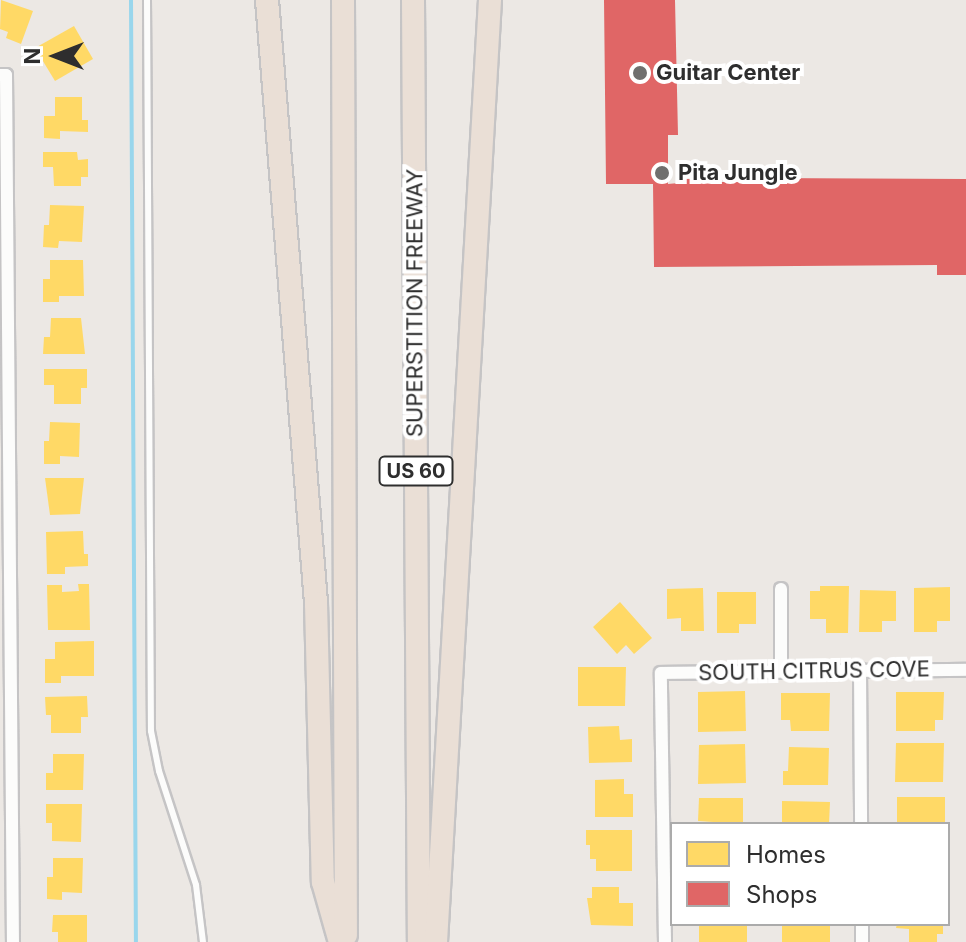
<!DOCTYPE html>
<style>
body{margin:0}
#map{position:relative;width:966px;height:942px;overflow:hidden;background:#ece8e4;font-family:Inter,sans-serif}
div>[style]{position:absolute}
.homes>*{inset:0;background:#ffd966}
.shops>*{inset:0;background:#e06666}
.stream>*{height:4px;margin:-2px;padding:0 2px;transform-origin:2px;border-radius:2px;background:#99d6ec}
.roads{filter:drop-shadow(2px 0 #c5c4c5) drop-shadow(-2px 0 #c5c4c5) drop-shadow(0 2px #c5c4c5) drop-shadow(0 -2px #c5c4c5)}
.service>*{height:6px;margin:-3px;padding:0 3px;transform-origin:3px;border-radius:3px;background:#fcfcfb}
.minor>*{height:12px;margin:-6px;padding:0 6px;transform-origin:6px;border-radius:6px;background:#fcfcfb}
.motorway>*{height:22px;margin:-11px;padding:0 11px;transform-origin:11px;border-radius:11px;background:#eadfd6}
.dots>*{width:22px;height:22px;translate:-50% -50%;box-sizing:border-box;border:4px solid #fff;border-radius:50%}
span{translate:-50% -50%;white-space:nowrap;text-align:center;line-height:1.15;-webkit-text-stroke:8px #fff;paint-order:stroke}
.shield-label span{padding:2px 6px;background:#fff;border:2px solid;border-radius:6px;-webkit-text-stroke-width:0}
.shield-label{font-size:20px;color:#2e2e2e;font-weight:700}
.poi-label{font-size:22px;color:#2e2e2e;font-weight:700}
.left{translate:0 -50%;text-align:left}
.street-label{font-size:22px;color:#2e2e2e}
.legend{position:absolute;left:670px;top:822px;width:280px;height:104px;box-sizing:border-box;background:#fff;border:2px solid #ababab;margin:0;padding:10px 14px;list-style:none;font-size:24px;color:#2e2e2e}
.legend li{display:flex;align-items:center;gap:16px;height:40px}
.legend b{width:40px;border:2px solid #ababab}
.north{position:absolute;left:16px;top:16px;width:80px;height:80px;-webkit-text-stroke:6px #fff;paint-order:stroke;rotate:270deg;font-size:22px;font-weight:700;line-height:32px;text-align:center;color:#2e2e2e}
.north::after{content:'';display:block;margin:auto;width:28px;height:36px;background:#2e2e2e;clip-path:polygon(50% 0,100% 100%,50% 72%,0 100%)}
</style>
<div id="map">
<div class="homes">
<div style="clip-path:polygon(1px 0,33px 11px,21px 44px,6px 38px,8px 32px,0 29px)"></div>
<div style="clip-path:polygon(74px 26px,93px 59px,55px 81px,35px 48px)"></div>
<div style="clip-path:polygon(55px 97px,82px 97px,82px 120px,88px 120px,88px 132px,60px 131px,60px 139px,44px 138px,44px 116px,55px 116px)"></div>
<div style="clip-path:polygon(43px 152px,77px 152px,78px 160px,88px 159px,88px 177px,81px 177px,81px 186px,54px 186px,53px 167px,43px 167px)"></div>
<div style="clip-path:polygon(50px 205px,84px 206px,82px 242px,59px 241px,58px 248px,43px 247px,44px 225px,49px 225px)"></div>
<div style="clip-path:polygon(50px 260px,83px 260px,84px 296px,59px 296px,59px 302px,43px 302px,43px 279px,50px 279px)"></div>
<div style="clip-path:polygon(51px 318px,81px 318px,85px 354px,43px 354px,44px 337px,50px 337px)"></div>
<div style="clip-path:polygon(44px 369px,87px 369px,87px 388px,81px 388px,81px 404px,54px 404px,54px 385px,44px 385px)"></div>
<div style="clip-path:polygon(50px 422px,80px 423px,79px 457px,60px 456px,60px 464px,44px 464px,44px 441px,49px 441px)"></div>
<div style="clip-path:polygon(45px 478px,84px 478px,80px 514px,50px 515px)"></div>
<div style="clip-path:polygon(83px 531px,84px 554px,88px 554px,88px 566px,65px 567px,65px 574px,47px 574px,46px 532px)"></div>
<div style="clip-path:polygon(78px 584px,89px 584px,90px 630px,48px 630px,47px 585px,62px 585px,62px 592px,79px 591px)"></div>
<div style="clip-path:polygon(820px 586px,849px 586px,848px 633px,826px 633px,826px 619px,810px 619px,810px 591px,820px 591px)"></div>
<div style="clip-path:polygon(950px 587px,950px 621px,937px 621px,937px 632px,914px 632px,914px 588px)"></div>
<div style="clip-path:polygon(703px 588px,704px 631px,681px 631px,681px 618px,667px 619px,667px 589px)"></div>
<div style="clip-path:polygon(860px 590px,896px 591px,896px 621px,882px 621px,882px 632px,859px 632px)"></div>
<div style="clip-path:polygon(717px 592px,756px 592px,756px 624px,739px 624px,739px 633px,717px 633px)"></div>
<div style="clip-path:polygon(620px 602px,652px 638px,634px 654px,626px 645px,617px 654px,593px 627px)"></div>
<div style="clip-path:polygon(94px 641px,94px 676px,61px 676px,61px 683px,45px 683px,45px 659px,55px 659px,55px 642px)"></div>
<div style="clip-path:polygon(578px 667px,626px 667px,625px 706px,578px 706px)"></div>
<div style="clip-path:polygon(745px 691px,746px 731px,698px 732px,698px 692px)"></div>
<div style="clip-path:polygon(896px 692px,944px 692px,943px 720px,935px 720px,935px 731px,896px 731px)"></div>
<div style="clip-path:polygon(781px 693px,830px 693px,829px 731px,791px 731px,790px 720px,781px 720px)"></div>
<div style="clip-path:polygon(87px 696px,88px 717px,81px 717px,81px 733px,51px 733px,51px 715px,46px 715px,45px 697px)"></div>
<div style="clip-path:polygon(619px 726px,620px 740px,632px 739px,632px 762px,589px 763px,588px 727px)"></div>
<div style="clip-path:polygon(896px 743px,944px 743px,943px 782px,895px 782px)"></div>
<div style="clip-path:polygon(745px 744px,746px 783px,698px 784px,699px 745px)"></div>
<div style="clip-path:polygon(789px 747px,829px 748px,828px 785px,783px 785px,783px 771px,788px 771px)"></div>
<div style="clip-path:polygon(53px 754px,84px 754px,83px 790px,46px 790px,46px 773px,53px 773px)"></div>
<div style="clip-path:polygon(624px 779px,624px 794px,633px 794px,633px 817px,595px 817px,595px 780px)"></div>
<div style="clip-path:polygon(897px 797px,945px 797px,945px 824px,897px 824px)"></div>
<div style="clip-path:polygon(699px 798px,743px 798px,743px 824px,698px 821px)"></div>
<div style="clip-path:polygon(782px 801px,830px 802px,829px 824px,782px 824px)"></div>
<div style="clip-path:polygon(46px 804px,82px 804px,81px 842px,52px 841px,52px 823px,46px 823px)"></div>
<div style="clip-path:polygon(586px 830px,632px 830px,632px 871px,596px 871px,596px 859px,590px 859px,590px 845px,586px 845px)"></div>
<div style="clip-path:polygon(53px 858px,83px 858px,82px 893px,62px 892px,62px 900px,47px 899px,47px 877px,53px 877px)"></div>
<div style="clip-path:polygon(592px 887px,619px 887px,619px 903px,633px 903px,633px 926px,591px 925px,587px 898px,592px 898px)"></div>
<div style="clip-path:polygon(53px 915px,87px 915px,87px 942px,58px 942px,58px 932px,52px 932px)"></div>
<div style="clip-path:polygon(699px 924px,747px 924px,747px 942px,699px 942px)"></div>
<div style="clip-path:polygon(782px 924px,830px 924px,830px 942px,782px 942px)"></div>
<div style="clip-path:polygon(897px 924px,943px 924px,943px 934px,937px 934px,937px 942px,909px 942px,909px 929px,896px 928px)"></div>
</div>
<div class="shops">
<div style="clip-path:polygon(604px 0,675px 0,678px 135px,668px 135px,668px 184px,679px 183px,679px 179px,719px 179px,719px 182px,746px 182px,746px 178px,966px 179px,966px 275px,937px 275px,937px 265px,654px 267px,653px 184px,606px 184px)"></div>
</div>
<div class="stream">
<div style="left:131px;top:0;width:942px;rotate:89.7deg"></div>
</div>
<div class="roads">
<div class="service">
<div style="left:147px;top:0;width:731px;rotate:89.69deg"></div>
<div style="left:151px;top:731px;width:41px;rotate:78.7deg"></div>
<div style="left:159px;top:771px;width:120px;rotate:72deg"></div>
<div style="left:196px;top:885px;width:57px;rotate:83deg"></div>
</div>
<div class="minor">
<div style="left:0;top:75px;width:6px"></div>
<div style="left:6px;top:75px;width:867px;rotate:89.54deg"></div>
<div style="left:781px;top:589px;width:82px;rotate:90deg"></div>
<div style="left:860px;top:669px;width:155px;rotate:89.6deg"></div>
<div style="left:862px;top:924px;width:18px;rotate:90deg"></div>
<div style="left:665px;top:942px;width:269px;rotate:-90.9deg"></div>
<div style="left:661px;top:673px;width:305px;rotate:-0.6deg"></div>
</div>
<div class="motorway">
<div style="left:267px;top:0;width:605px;rotate:85.35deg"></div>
<div style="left:316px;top:603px;width:279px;rotate:88.6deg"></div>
<div style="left:323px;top:882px;width:62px;rotate:74.2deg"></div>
<div style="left:343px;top:0;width:935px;rotate:89.82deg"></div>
<div style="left:413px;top:0;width:942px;rotate:89.64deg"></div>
<div style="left:436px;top:942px;width:944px;rotate:-86.72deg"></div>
</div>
</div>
<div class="dots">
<div style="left:640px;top:73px;background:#706f6e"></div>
<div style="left:662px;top:173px;background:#706f6e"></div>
</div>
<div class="shield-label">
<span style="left:416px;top:471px">US 60</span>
</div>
<div class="poi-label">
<span class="left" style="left:656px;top:73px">Guitar Center</span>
<span class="left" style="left:678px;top:173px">Pita Jungle</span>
</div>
<div class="street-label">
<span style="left:415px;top:303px;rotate:-90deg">SUPERSTITION FREEWAY</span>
<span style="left:814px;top:671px;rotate:-1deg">SOUTH CITRUS COVE</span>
</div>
<ul class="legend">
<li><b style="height:22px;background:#ffd966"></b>Homes</li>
<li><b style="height:22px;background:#e06666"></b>Shops</li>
</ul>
<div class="north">N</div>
</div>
